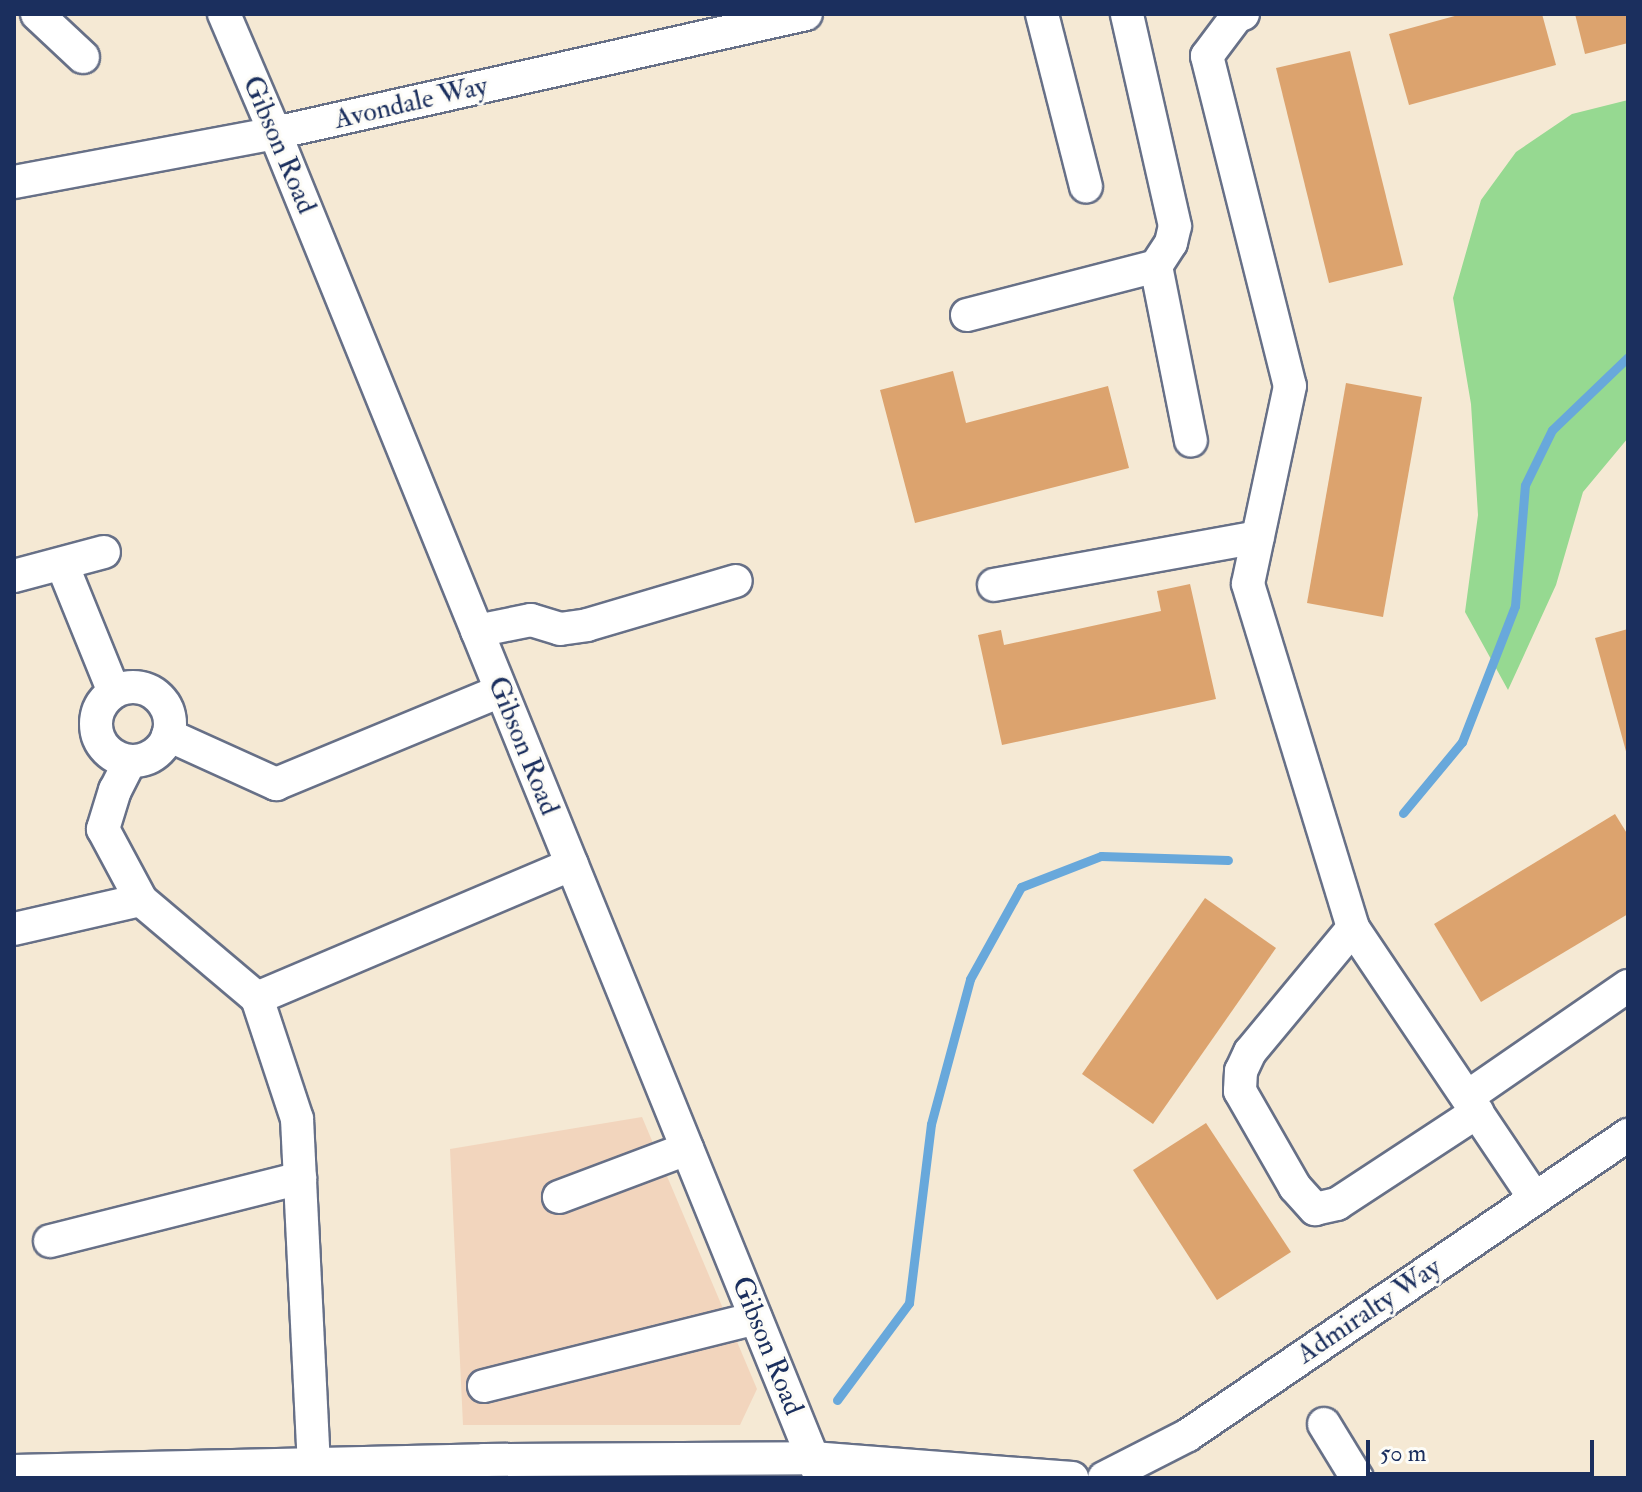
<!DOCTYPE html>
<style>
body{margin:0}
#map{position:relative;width:1642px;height:1492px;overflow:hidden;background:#f5e9d4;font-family:"IM FELL Double Pica",serif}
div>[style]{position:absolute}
.built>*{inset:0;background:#f2d5bd}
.green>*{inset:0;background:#96d991}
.stream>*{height:9px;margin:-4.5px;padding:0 4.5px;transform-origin:4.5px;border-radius:4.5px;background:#68a8db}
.building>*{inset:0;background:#dca36e}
.roads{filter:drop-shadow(2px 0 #677087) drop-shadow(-2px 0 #677087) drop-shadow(0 2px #677087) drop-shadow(0 -2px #677087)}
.minor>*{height:32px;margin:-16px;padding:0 16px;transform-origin:16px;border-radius:16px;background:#fff}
.minor>.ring{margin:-16px;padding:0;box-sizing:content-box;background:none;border:32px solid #fff;border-radius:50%}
span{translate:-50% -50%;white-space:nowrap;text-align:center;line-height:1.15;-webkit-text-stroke:6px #fdfcf7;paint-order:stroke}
.street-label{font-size:28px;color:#1b2f5e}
.frame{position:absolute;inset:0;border:16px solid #1b2f5e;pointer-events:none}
.scale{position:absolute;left:1366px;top:1440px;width:228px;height:36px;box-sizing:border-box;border:4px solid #1b2f5e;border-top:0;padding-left:10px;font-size:24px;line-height:28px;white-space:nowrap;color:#1b2f5e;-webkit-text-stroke:6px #fdfcf7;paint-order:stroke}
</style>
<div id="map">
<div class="built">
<div style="clip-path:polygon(642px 1117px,757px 1389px,740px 1425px,463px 1425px,450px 1149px)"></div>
</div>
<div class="green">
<div style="clip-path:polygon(1628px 100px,1628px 438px,1583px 492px,1556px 585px,1508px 690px,1465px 612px,1478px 515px,1471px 404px,1453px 298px,1481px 200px,1516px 152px,1572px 114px)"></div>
</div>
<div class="stream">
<div style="left:1403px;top:813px;width:92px;rotate:-50.3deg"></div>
<div style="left:1462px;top:742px;width:146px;rotate:-68.7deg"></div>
<div style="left:1515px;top:606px;width:121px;rotate:-85.3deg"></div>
<div style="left:1525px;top:485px;width:61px;rotate:-63.9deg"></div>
<div style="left:1552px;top:430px;width:105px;rotate:-43.8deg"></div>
<div style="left:837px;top:1400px;width:121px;rotate:-53.4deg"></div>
<div style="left:909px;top:1303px;width:180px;rotate:-83deg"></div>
<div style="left:931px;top:1124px;width:150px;rotate:-74.9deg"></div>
<div style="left:970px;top:979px;width:105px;rotate:-61deg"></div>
<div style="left:1021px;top:887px;width:86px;rotate:-21.2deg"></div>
<div style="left:1101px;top:856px;width:127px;rotate:1.8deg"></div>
</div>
<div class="building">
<div style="clip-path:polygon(1462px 14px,1542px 14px,1556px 65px,1409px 105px,1389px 34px)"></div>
<div style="clip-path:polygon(1575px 14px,1628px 14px,1628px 43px,1585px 54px)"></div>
<div style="clip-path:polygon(1350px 51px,1403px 265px,1329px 283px,1276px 68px)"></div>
<div style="clip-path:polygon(953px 371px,966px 423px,1108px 386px,1129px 468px,915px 523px,880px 390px)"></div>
<div style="clip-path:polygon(1346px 383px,1422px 397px,1383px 617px,1307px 603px)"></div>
<div style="clip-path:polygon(1190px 584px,1216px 699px,1002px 745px,978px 635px,1001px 630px,1004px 645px,1161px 611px,1157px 591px)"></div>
<div style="clip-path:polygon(1628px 629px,1628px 755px,1627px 755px,1595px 638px)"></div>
<div style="clip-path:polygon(1615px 814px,1628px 835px,1628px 914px,1481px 1002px,1434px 924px)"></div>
<div style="clip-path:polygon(1205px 898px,1276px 948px,1153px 1124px,1082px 1074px)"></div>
<div style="clip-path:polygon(1206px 1123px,1291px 1252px,1217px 1300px,1133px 1170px)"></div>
</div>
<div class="roads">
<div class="minor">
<div style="left:37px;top:14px;width:63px;rotate:43.1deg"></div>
<div style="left:224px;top:14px;width:129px;rotate:66.8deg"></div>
<div style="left:275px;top:133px;width:1452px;rotate:67.91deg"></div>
<div style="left:1042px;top:14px;width:178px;rotate:75.7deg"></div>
<div style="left:1243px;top:14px;width:6px;rotate:162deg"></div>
<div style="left:1237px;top:16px;width:50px;rotate:126.9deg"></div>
<div style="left:1207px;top:56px;width:340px;rotate:75.9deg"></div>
<div style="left:1290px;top:386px;width:202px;rotate:102deg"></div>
<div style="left:1248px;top:584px;width:360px;rotate:73deg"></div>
<div style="left:1353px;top:928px;width:324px;rotate:56.1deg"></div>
<div style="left:14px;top:182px;width:266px;rotate:-10.6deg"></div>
<div style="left:275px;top:133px;width:544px;rotate:-12.63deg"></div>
<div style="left:1156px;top:266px;width:178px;rotate:78.7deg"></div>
<div style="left:967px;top:315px;width:195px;rotate:-14.5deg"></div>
<div style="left:1156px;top:266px;width:27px;rotate:-57deg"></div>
<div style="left:1171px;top:243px;width:17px;rotate:-77deg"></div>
<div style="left:1175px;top:226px;width:217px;rotate:-102.8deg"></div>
<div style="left:62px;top:564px;width:138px;rotate:67.9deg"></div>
<div style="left:14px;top:576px;width:93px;rotate:-14.9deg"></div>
<div style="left:994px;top:585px;width:268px;rotate:-10.3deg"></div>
<div style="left:477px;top:631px;width:55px;rotate:-11.5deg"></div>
<div style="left:531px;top:620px;width:30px;rotate:17deg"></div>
<div style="left:560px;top:629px;width:27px;rotate:-8deg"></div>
<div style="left:587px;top:625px;width:155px;rotate:-16.5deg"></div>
<div class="ring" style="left:96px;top:687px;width:42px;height:42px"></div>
<div style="left:168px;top:735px;width:119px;rotate:24.4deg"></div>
<div style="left:276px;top:784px;width:243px;rotate:-22.5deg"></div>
<div style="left:130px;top:761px;width:33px;rotate:117deg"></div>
<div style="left:115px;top:790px;width:41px;rotate:107.1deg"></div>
<div style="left:103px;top:829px;width:81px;rotate:61.8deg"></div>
<div style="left:1353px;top:928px;width:161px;rotate:129.7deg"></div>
<div style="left:1250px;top:1052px;width:21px;rotate:115deg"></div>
<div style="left:1241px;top:1071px;width:20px;rotate:93deg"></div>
<div style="left:1240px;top:1091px;width:111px;rotate:60.2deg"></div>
<div style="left:1295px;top:1187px;width:30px;rotate:48deg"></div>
<div style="left:1315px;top:1209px;width:23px;rotate:-13deg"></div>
<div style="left:1337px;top:1204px;width:168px;rotate:-33.3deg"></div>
<div style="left:14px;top:929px;width:130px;rotate:-12.9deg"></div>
<div style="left:141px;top:900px;width:152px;rotate:40.2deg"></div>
<div style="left:257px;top:998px;width:127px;rotate:71.7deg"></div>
<div style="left:297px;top:1119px;width:345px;rotate:87.2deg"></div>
<div style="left:257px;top:998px;width:342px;rotate:-23deg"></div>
<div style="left:1467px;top:1097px;width:196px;rotate:-34.6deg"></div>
<div style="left:559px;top:1197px;width:137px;rotate:-20.6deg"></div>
<div style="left:50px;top:1241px;width:258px;rotate:-14.1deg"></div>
<div style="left:484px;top:1386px;width:280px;rotate:-14deg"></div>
<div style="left:1324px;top:1424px;width:63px;rotate:58.6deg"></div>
<div style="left:14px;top:1471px;width:470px;rotate:-1.3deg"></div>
<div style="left:484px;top:1460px;width:328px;rotate:-0.3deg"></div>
<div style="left:812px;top:1458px;width:261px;rotate:4.4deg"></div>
<div style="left:1104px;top:1478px;width:94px;rotate:-27.1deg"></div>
<div style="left:1188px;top:1435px;width:533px;rotate:-34.29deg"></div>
</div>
</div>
<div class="street-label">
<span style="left:411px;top:103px;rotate:-13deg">Avondale Way</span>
<span style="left:279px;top:145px;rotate:67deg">Gibson Road</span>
<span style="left:523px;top:746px;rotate:68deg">Gibson Road</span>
<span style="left:1369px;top:1311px;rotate:-34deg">Admiralty Way</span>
<span style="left:767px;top:1346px;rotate:68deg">Gibson Road</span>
</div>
<div class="frame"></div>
<div class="scale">50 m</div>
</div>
